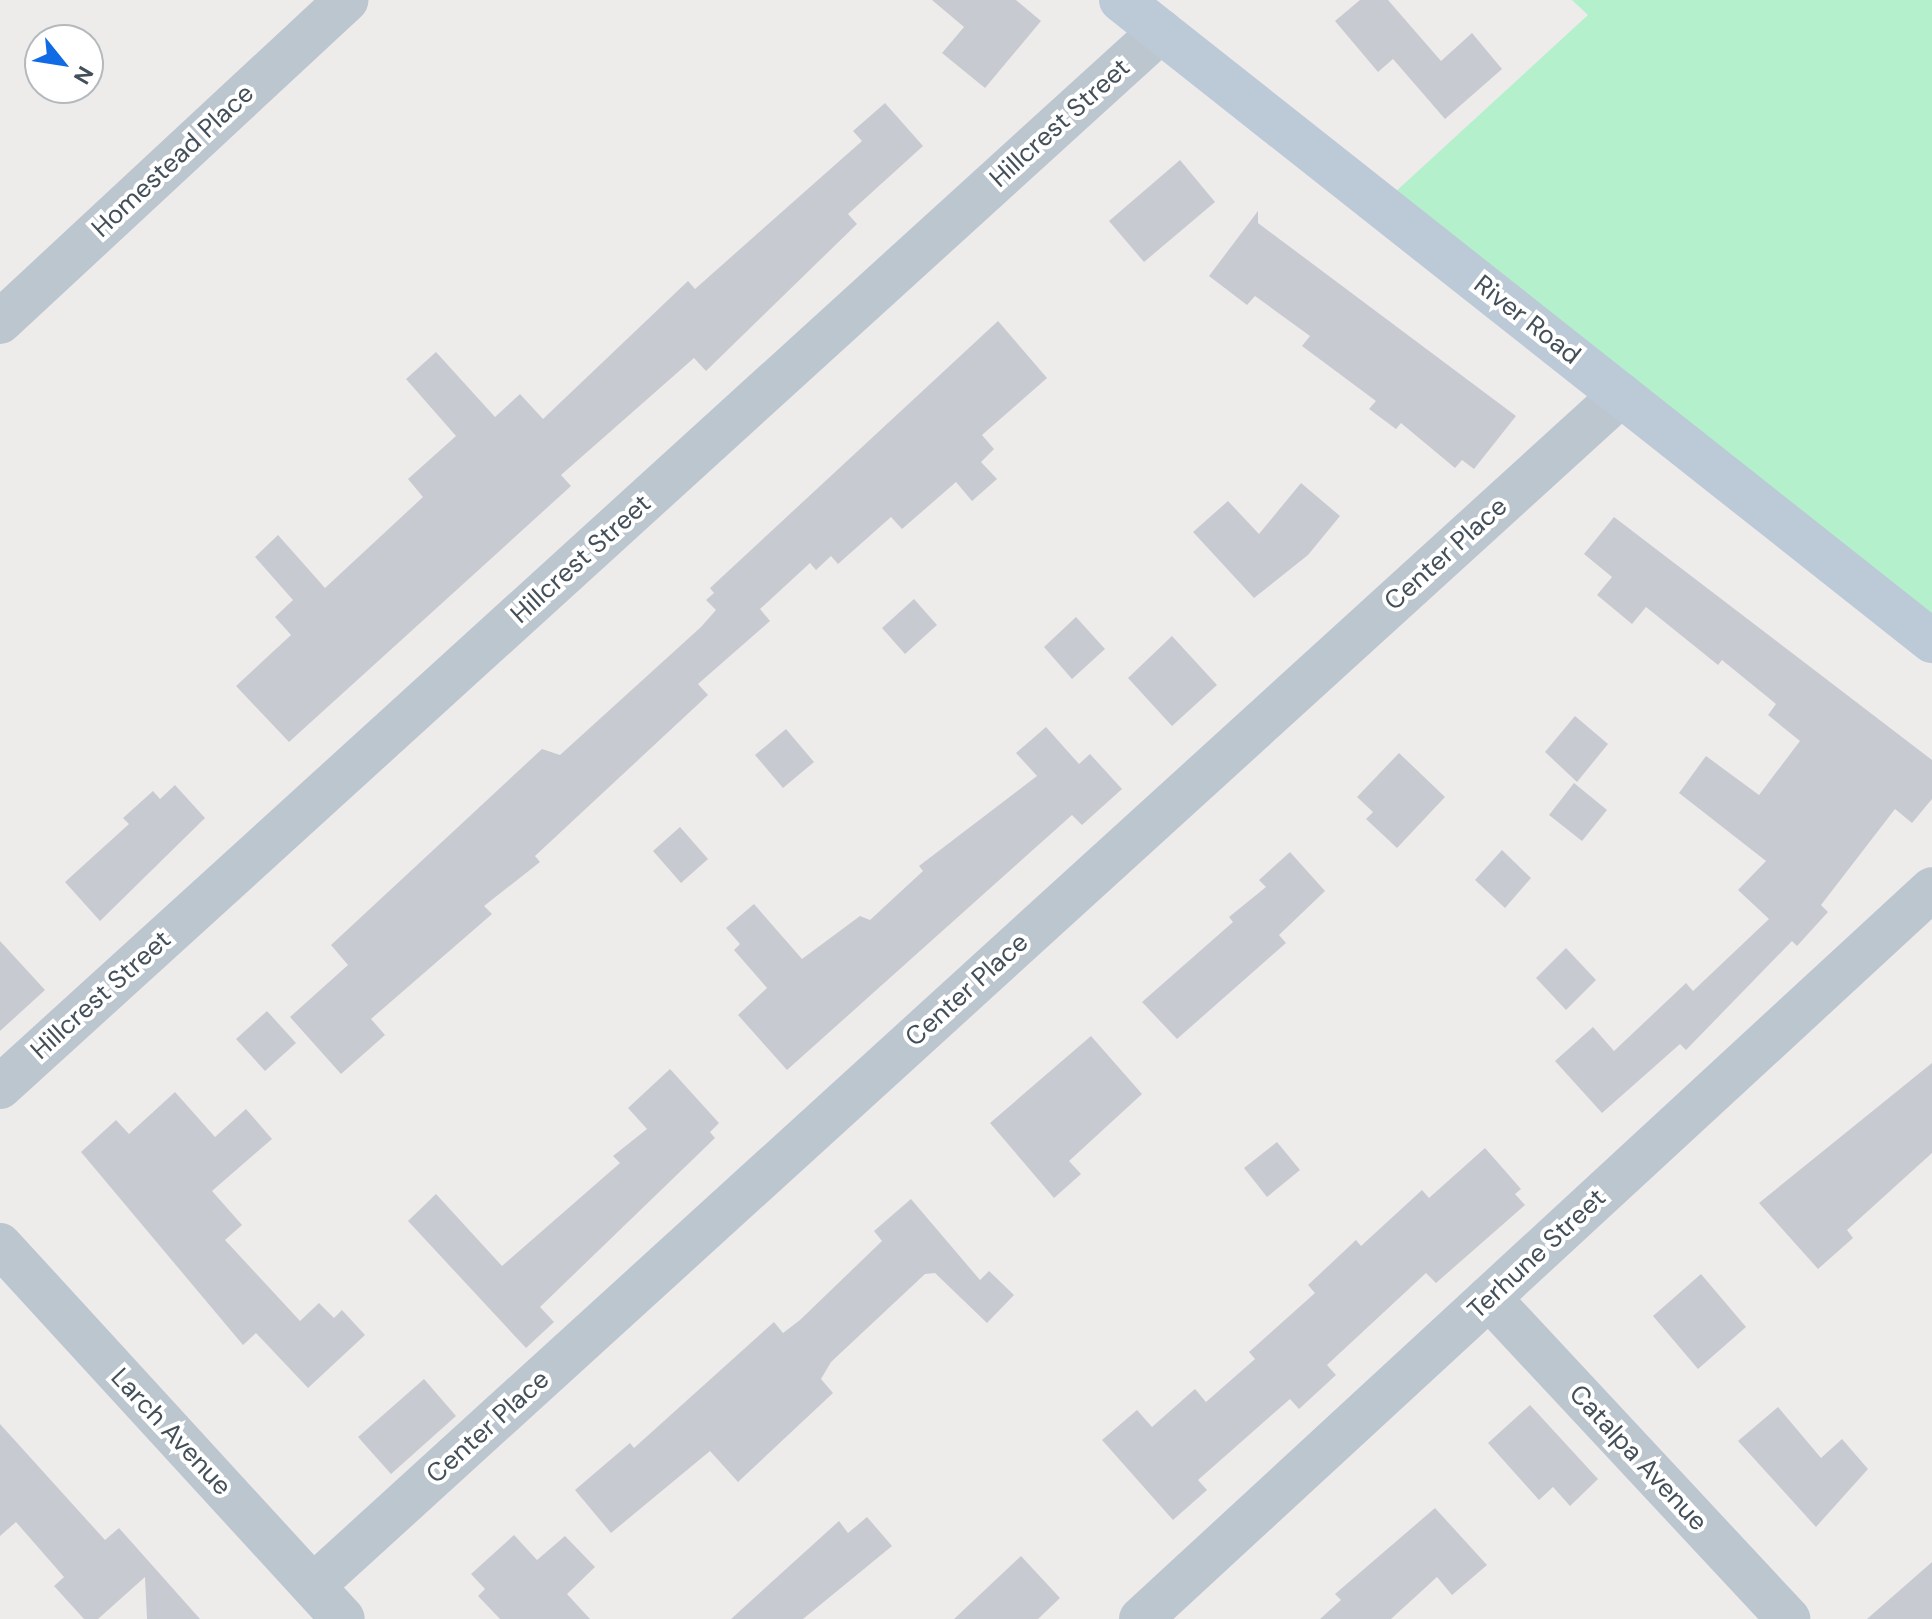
<!DOCTYPE html>
<style>
body{margin:0}
#map{position:relative;width:1932px;height:1619px;overflow:hidden;background:#eeebeb;font-family:"DM Sans",sans-serif}
div>[style]{position:absolute}
.green>*{inset:0;background:#b5f0cc}
.building>*{inset:0;background:#c8cad1}
.minor>*{height:44px;margin:-22px;padding:0 22px;transform-origin:22px;border-radius:22px;background:#bbc6cf}
.secondary>*{height:44px;margin:-22px;padding:0 22px;transform-origin:22px;border-radius:22px;background:#bcc9d6}
span{translate:-50% -50%;white-space:nowrap;text-align:center;line-height:1.15;-webkit-text-stroke:8px #fff;paint-order:stroke}
.street-label{font-size:26px;color:#434f59}
.north{position:absolute;left:24px;top:24px;width:80px;height:80px;box-sizing:border-box;background:#fff;border:2px solid #b4b9bd;border-radius:50%;rotate:120deg;font-size:22px;font-weight:700;line-height:32px;text-align:center;color:#434f59}
.north::after{content:'';display:block;margin:auto;width:28px;height:36px;background:#106be4;clip-path:polygon(50% 0,100% 100%,50% 72%,0 100%)}
</style>
<div id="map">
<div class="green">
<div style="clip-path:polygon(1572px 0,1932px 0,1932px 641px,1381px 205px,1588px 15px)"></div>
</div>
<div class="building">
<div style="clip-path:polygon(932px 0,1016px 0,1041px 21px,985px 88px,942px 53px,964px 27px)"></div>
<div style="clip-path:polygon(1360px 0,1388px 0,1441px 61px,1472px 33px,1502px 69px,1445px 119px,1393px 59px,1378px 72px,1335px 21px)"></div>
<div style="clip-path:polygon(885px 103px,923px 146px,848px 214px,857px 224px,706px 371px,694px 358px,561px 475px,571px 486px,289px 742px,236px 686px,291px 635px,275px 617px,293px 600px,255px 557px,278px 535px,325px 588px,423px 497px,408px 479px,456px 436px,406px 379px,436px 352px,495px 417px,520px 394px,543px 419px,688px 281px,695px 289px,862px 141px,853px 131px)"></div>
<div style="clip-path:polygon(1180px 160px,1215px 202px,1144px 262px,1109px 221px)"></div>
<div style="clip-path:polygon(1258px 211px,1258px 223px,1516px 416px,1474px 469px,1462px 460px,1455px 468px,1401px 423px,1396px 429px,1369px 409px,1376px 401px,1302px 346px,1310px 336px,1255px 296px,1247px 305px,1209px 276px)"></div>
<div style="clip-path:polygon(998px 321px,1047px 378px,982px 435px,994px 449px,981px 462px,997px 479px,972px 501px,956px 482px,902px 529px,891px 517px,838px 564px,831px 556px,816px 570px,810px 563px,760px 609px,770px 621px,698px 684px,708px 695px,535px 856px,540px 862px,484px 906px,492px 914px,371px 1019px,385px 1035px,341px 1074px,290px 1017px,348px 965px,331px 945px,542px 749px,560px 755px,701px 627px,716px 610px,706px 600px,714px 593px,710px 588px)"></div>
<div style="clip-path:polygon(1301px 483px,1340px 516px,1308px 555px,1254px 598px,1193px 532px,1228px 501px,1259px 534px)"></div>
<div style="clip-path:polygon(1614px 517px,1932px 760px,1932px 799px,1912px 823px,1895px 809px,1821px 905px,1828px 912px,1797px 946px,1792px 941px,1686px 1050px,1680px 1044px,1602px 1113px,1555px 1061px,1593px 1027px,1614px 1051px,1686px 983px,1693px 991px,1769px 919px,1738px 890px,1766px 861px,1679px 793px,1706px 756px,1759px 795px,1800px 741px,1768px 715px,1776px 704px,1722px 660px,1718px 665px,1646px 607px,1632px 624px,1597px 595px,1612px 577px,1584px 554px)"></div>
<div style="clip-path:polygon(914px 599px,937px 625px,905px 654px,882px 628px)"></div>
<div style="clip-path:polygon(1076px 617px,1105px 649px,1072px 679px,1044px 647px)"></div>
<div style="clip-path:polygon(1172px 636px,1217px 685px,1172px 726px,1128px 678px)"></div>
<div style="clip-path:polygon(1575px 716px,1608px 744px,1577px 782px,1545px 752px)"></div>
<div style="clip-path:polygon(1046px 727px,1079px 764px,1090px 754px,1122px 789px,1082px 825px,1072px 815px,787px 1070px,738px 1015px,767px 988px,734px 950px,740px 944px,726px 928px,754px 904px,802px 959px,860px 916px,870px 920px,923px 871px,919px 866px,1037px 776px,1016px 753px)"></div>
<div style="clip-path:polygon(786px 729px,814px 762px,783px 788px,755px 755px)"></div>
<div style="clip-path:polygon(1399px 753px,1445px 797px,1397px 848px,1366px 819px,1373px 812px,1357px 797px)"></div>
<div style="clip-path:polygon(1574px 783px,1607px 810px,1582px 841px,1549px 815px)"></div>
<div style="clip-path:polygon(175px 785px,205px 818px,100px 921px,65px 882px,129px 824px,123px 818px,153px 791px,160px 799px)"></div>
<div style="clip-path:polygon(680px 827px,708px 859px,681px 883px,653px 851px)"></div>
<div style="clip-path:polygon(1502px 850px,1531px 878px,1505px 908px,1475px 880px)"></div>
<div style="clip-path:polygon(1290px 852px,1325px 891px,1279px 935px,1286px 943px,1177px 1039px,1142px 1002px,1233px 922px,1229px 917px,1266px 887px,1259px 880px)"></div>
<div style="clip-path:polygon(0 941px,45px 990px,0 1031px)"></div>
<div style="clip-path:polygon(1566px 948px,1596px 980px,1566px 1010px,1536px 978px)"></div>
<div style="clip-path:polygon(267px 1011px,296px 1043px,265px 1071px,236px 1039px)"></div>
<div style="clip-path:polygon(1091px 1036px,1142px 1094px,1069px 1161px,1081px 1174px,1054px 1198px,990px 1123px)"></div>
<div style="clip-path:polygon(1932px 1063px,1932px 1153px,1847px 1230px,1853px 1238px,1818px 1269px,1759px 1203px)"></div>
<div style="clip-path:polygon(670px 1069px,719px 1123px,710px 1132px,715px 1138px,540px 1307px,554px 1322px,526px 1348px,408px 1221px,436px 1194px,502px 1266px,620px 1163px,613px 1156px,647px 1129px,628px 1108px)"></div>
<div style="clip-path:polygon(175px 1092px,215px 1137px,246px 1109px,272px 1139px,212px 1191px,242px 1225px,225px 1240px,300px 1321px,319px 1303px,334px 1318px,342px 1310px,365px 1335px,308px 1388px,256px 1333px,243px 1345px,81px 1152px,116px 1120px,129px 1134px)"></div>
<div style="clip-path:polygon(1277px 1142px,1300px 1170px,1267px 1197px,1244px 1168px)"></div>
<div style="clip-path:polygon(1485px 1148px,1521px 1189px,1515px 1194px,1525px 1205px,1436px 1283px,1426px 1273px,1327px 1365px,1336px 1375px,1299px 1409px,1290px 1399px,1198px 1480px,1207px 1490px,1173px 1520px,1102px 1440px,1137px 1410px,1152px 1427px,1195px 1389px,1206px 1402px,1255px 1359px,1249px 1352px,1315px 1293px,1308px 1285px,1356px 1240px,1361px 1246px,1422px 1190px,1429px 1198px)"></div>
<div style="clip-path:polygon(911px 1199px,980px 1280px,989px 1271px,1014px 1295px,987px 1323px,935px 1273px,925px 1274px,831px 1362px,821px 1379px,833px 1393px,738px 1482px,710px 1451px,611px 1533px,575px 1490px,630px 1443px,634px 1448px,774px 1322px,783px 1333px,800px 1320px,882px 1241px,874px 1231px)"></div>
<div style="clip-path:polygon(1701px 1274px,1746px 1327px,1698px 1369px,1653px 1316px)"></div>
<div style="clip-path:polygon(424px 1379px,456px 1416px,391px 1474px,358px 1437px)"></div>
<div style="clip-path:polygon(1530px 1405px,1598px 1479px,1570px 1506px,1553px 1487px,1539px 1500px,1488px 1443px)"></div>
<div style="clip-path:polygon(1778px 1407px,1821px 1458px,1842px 1439px,1868px 1469px,1816px 1527px,1738px 1441px)"></div>
<div style="clip-path:polygon(0 1424px,105px 1540px,119px 1528px,200px 1619px,147px 1619px,145px 1577px,98px 1619px,84px 1619px,54px 1586px,64px 1577px,16px 1522px,0 1536px)"></div>
<div style="clip-path:polygon(1435px 1508px,1487px 1565px,1452px 1595px,1437px 1577px,1391px 1619px,1320px 1619px,1341px 1600px,1335px 1594px)"></div>
<div style="clip-path:polygon(867px 1517px,892px 1546px,803px 1619px,731px 1619px,839px 1521px,848px 1533px)"></div>
<div style="clip-path:polygon(514px 1535px,537px 1560px,565px 1536px,595px 1567px,567px 1594px,590px 1619px,500px 1619px,478px 1596px,485px 1589px,471px 1574px)"></div>
<div style="clip-path:polygon(1021px 1556px,1060px 1598px,1038px 1619px,954px 1619px)"></div>
<div style="clip-path:polygon(1932px 1562px,1932px 1619px,1867px 1619px)"></div>
</div>
<div class="minor">
<div style="left:0;top:322px;width:473px;rotate:-42.9deg"></div>
<div style="left:0;top:1087px;width:1569px;rotate:-42.29deg"></div>
<div style="left:0;top:1245px;width:507px;rotate:47.48deg"></div>
<div style="left:1489px;top:1298px;width:439px;rotate:47deg"></div>
<div style="left:313px;top:1586px;width:1769px;rotate:-42.32deg"></div>
<div style="left:1141px;top:1619px;width:1076px;rotate:-42.7deg"></div>
</div>
<div class="secondary">
<div style="left:1121px;top:0;width:1034px;rotate:38.32deg"></div>
</div>
<div class="street-label">
<span style="left:1060px;top:123px;rotate:-42deg">Hillcrest Street</span>
<span style="left:173px;top:161px;rotate:-43deg">Homestead Place</span>
<span style="left:1527px;top:320px;rotate:38deg">River Road</span>
<span style="left:1446px;top:554px;rotate:-42deg">Center Place</span>
<span style="left:581px;top:559px;rotate:-42deg">Hillcrest Street</span>
<span style="left:967px;top:990px;rotate:-42deg">Center Place</span>
<span style="left:101px;top:995px;rotate:-42deg">Hillcrest Street</span>
<span style="left:1537px;top:1254px;rotate:-43deg">Terhune Street</span>
<span style="left:488px;top:1427px;rotate:-42deg">Center Place</span>
<span style="left:171px;top:1432px;rotate:47deg">Larch Avenue</span>
<span style="left:1638px;top:1458px;rotate:47deg">Catalpa Avenue</span>
</div>
<div class="north">N</div>
</div>
